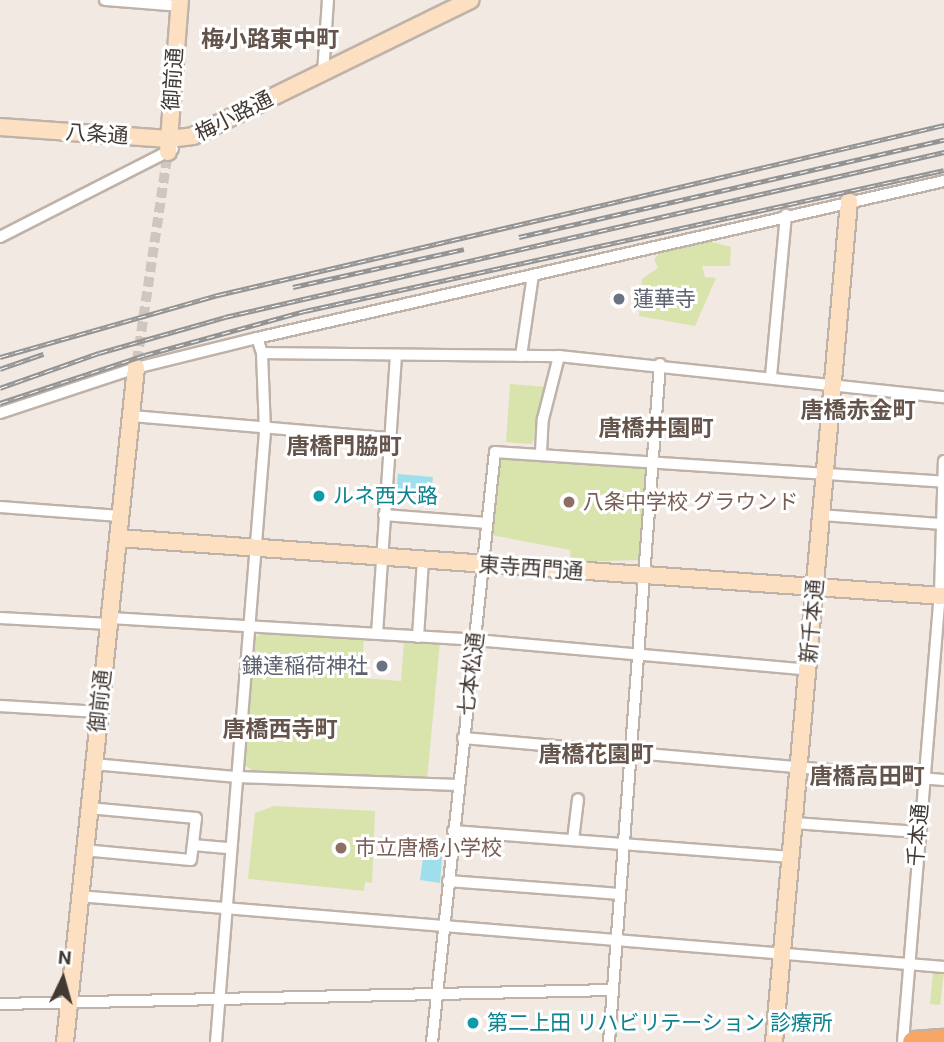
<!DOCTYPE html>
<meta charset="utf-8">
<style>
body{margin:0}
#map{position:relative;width:944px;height:1042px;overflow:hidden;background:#f1e9e2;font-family:Roboto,"Noto Sans JP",sans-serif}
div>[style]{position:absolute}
.green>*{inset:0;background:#d8e4ac}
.water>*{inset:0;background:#9fdfed}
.street-tunnel>*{height:10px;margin-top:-5px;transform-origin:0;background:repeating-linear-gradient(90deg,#cec6bf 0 10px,transparent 0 15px)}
.roads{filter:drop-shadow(2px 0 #beb2a9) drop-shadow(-2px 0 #beb2a9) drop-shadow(0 2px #beb2a9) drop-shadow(0 -2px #beb2a9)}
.street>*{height:10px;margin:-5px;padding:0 5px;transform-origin:5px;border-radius:5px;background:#fff}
.secondary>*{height:16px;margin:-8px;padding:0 8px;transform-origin:8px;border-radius:8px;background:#fce0c1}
.highway>*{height:21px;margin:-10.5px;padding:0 10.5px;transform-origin:10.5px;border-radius:10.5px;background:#f8a666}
.rail>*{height:5px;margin-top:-2.5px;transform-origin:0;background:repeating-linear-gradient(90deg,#fff 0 8px,#939393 0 16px);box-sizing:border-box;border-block:2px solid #939393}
.dots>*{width:19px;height:19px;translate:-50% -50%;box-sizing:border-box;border:4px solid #fff;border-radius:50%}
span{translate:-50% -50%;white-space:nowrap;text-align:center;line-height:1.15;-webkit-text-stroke:6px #fff;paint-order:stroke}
.street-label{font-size:21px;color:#423933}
.worship-label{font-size:21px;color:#5b616d}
.left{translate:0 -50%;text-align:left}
.right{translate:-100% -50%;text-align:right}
.culture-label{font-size:21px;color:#0d838f}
.education-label{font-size:21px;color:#785e54}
.neighbourhood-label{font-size:23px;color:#64544b;font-weight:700}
.north{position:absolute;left:28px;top:944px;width:70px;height:70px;-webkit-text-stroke:5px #fff;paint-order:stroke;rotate:5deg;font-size:19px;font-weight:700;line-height:28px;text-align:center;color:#423933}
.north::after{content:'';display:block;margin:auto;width:24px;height:32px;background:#423933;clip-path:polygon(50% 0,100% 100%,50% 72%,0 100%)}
</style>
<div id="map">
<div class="green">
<div style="clip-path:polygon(710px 237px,712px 242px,731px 247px,730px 266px,702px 266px,705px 277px,716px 278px,695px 326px,639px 316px,642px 279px,658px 268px,654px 259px,662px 251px)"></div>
<div style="clip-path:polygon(510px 384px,548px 387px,532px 444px,506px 442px)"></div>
<div style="clip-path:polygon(504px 454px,642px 465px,646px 469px,639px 560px,571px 562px,570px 550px,491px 535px,499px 458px)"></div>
<div style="clip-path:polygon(263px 632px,364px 638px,361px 678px,401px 681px,404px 640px,440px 642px,427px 780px,254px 772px,244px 764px,255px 638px)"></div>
<div style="clip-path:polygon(274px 806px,375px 811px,372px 883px,365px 882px,364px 891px,248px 879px,255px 813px)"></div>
<div style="clip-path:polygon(933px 972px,944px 972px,940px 1005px,930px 1004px)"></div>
</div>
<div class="water">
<div style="clip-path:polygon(398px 474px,433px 477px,431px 494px,396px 491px)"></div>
<div style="clip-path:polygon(425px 844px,443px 845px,440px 883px,420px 880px)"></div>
</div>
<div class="street-tunnel">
<div style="left:137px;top:361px;width:206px;rotate:-81.6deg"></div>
</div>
<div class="roads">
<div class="street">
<div style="left:105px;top:0;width:74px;rotate:4.6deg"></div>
<div style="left:323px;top:73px;width:73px;rotate:-86.1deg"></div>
<div style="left:0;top:237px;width:194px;rotate:-27deg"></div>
<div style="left:262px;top:353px;width:297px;rotate:0.6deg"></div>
<div style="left:559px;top:356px;width:387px;rotate:6.1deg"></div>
<div style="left:521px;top:356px;width:82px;rotate:-81.6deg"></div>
<div style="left:771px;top:376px;width:162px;rotate:-84.7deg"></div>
<div style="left:0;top:413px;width:143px;rotate:-18.3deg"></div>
<div style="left:136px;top:368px;width:125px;rotate:-13.9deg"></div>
<div style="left:257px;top:338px;width:705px;rotate:-12.87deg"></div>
<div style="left:131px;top:416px;width:260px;rotate:4.9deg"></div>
<div style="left:541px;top:452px;width:33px;rotate:-87deg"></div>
<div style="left:543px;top:419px;width:65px;rotate:-75.7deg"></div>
<div style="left:0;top:507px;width:120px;rotate:4.3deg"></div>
<div style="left:384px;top:515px;width:103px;rotate:4.4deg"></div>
<div style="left:821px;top:515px;width:120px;rotate:4.3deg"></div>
<div style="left:0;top:618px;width:109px;rotate:3.2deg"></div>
<div style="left:110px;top:618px;width:366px;rotate:3.4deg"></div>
<div style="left:475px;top:640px;width:334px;rotate:5.1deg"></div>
<div style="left:377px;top:634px;width:280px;rotate:-86.1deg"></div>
<div style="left:418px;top:637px;width:77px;rotate:-86.3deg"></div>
<div style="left:0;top:706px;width:99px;rotate:3.5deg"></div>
<div style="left:463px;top:738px;width:483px;rotate:5deg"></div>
<div style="left:93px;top:764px;width:145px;rotate:5.2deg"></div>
<div style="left:237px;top:777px;width:221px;rotate:2.1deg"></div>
<div style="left:794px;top:823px;width:124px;rotate:4.2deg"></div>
<div style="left:453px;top:831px;width:339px;rotate:4.4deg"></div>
<div style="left:573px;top:840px;width:41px;rotate:-83deg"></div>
<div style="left:193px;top:845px;width:37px;rotate:5deg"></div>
<div style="left:83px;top:850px;width:108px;rotate:5.3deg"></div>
<div style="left:191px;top:860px;width:42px;rotate:-83.2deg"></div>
<div style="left:196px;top:818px;width:108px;rotate:-174.7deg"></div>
<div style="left:448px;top:881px;width:172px;rotate:4.3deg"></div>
<div style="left:78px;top:896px;width:869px;rotate:4.69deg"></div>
<div style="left:0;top:1004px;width:613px;rotate:-1.31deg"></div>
<div style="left:216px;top:1042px;width:613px;rotate:-85.41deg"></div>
<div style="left:265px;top:431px;width:78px;rotate:-92.2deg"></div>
<div style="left:262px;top:353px;width:16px;rotate:-108deg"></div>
<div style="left:432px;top:1042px;width:593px;rotate:-83.91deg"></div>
<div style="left:495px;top:452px;width:449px;rotate:3.8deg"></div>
<div style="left:609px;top:1042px;width:680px;rotate:-85.7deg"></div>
<div style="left:903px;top:1042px;width:451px;rotate:-85.3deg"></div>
<div style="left:940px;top:593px;width:132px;rotate:-88.3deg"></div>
</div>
<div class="secondary">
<div style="left:0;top:127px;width:169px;rotate:4.1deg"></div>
<div style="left:169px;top:139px;width:24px;rotate:-7deg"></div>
<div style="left:193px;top:136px;width:309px;rotate:-26.1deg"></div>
<div style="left:168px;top:152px;width:152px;rotate:-85.5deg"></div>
<div style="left:118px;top:538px;width:828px;rotate:4.02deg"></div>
<div style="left:65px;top:1042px;width:678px;rotate:-83.99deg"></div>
<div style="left:774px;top:1042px;width:844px;rotate:-84.9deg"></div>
</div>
<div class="highway">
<div style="left:913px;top:1042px;width:31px;rotate:-4deg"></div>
</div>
</div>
<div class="rail">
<div style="left:519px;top:237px;width:436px;rotate:-12.9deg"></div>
<div style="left:293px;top:287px;width:175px;rotate:-12.5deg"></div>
<div style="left:0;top:357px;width:227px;rotate:-15.9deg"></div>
<div style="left:218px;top:295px;width:746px;rotate:-13.18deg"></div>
<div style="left:0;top:369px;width:46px;rotate:-19.2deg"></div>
<div style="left:0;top:388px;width:105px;rotate:-19.5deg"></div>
<div style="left:99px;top:353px;width:131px;rotate:-15.9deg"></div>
<div style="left:225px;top:317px;width:738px;rotate:-12.92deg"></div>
<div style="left:0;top:403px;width:153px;rotate:-18.3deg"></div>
<div style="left:145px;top:355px;width:166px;rotate:-15.4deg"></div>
<div style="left:305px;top:311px;width:654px;rotate:-12.44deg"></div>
</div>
<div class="dots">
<div style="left:619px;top:299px;background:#6b7280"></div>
<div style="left:319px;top:496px;background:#0f9aa8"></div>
<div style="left:569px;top:502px;background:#8d6e63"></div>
<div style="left:382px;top:666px;background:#6b7280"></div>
<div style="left:341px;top:848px;background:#8d6e63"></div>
<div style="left:473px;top:1023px;background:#0f9aa8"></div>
</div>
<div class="street-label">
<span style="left:173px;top:79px;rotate:-86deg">御前通</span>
<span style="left:234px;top:116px;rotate:-27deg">梅小路通</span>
<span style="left:97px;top:134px;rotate:4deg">八条通</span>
<span style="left:531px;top:568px;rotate:4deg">東寺西門通</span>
<span style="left:812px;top:621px;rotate:-85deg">新千本通</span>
<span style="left:471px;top:674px;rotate:-83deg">七本松通</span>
<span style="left:100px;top:701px;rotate:-84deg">御前通</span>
<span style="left:918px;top:835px;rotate:-85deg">千本通</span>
</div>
<div class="worship-label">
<span class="left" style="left:633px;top:299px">蓮華寺</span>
<span class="right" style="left:368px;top:666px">鎌達稲荷神社</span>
</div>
<div class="culture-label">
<span class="left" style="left:333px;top:496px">ルネ西大路</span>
<span class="left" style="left:487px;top:1023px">第二上田 リハビリテーション 診療所</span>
</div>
<div class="education-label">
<span class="left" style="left:583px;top:502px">八条中学校 グラウンド</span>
<span class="left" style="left:355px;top:848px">市立唐橋小学校</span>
</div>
<div class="neighbourhood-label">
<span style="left:270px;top:40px">梅小路東中町</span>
<span style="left:858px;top:411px">唐橋赤金町</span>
<span style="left:656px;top:429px">唐橋井園町</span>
<span style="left:344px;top:447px">唐橋門脇町</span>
<span style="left:280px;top:730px">唐橋西寺町</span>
<span style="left:596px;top:755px">唐橋花園町</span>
<span style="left:867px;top:777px">唐橋高田町</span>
</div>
<div class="north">N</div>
</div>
